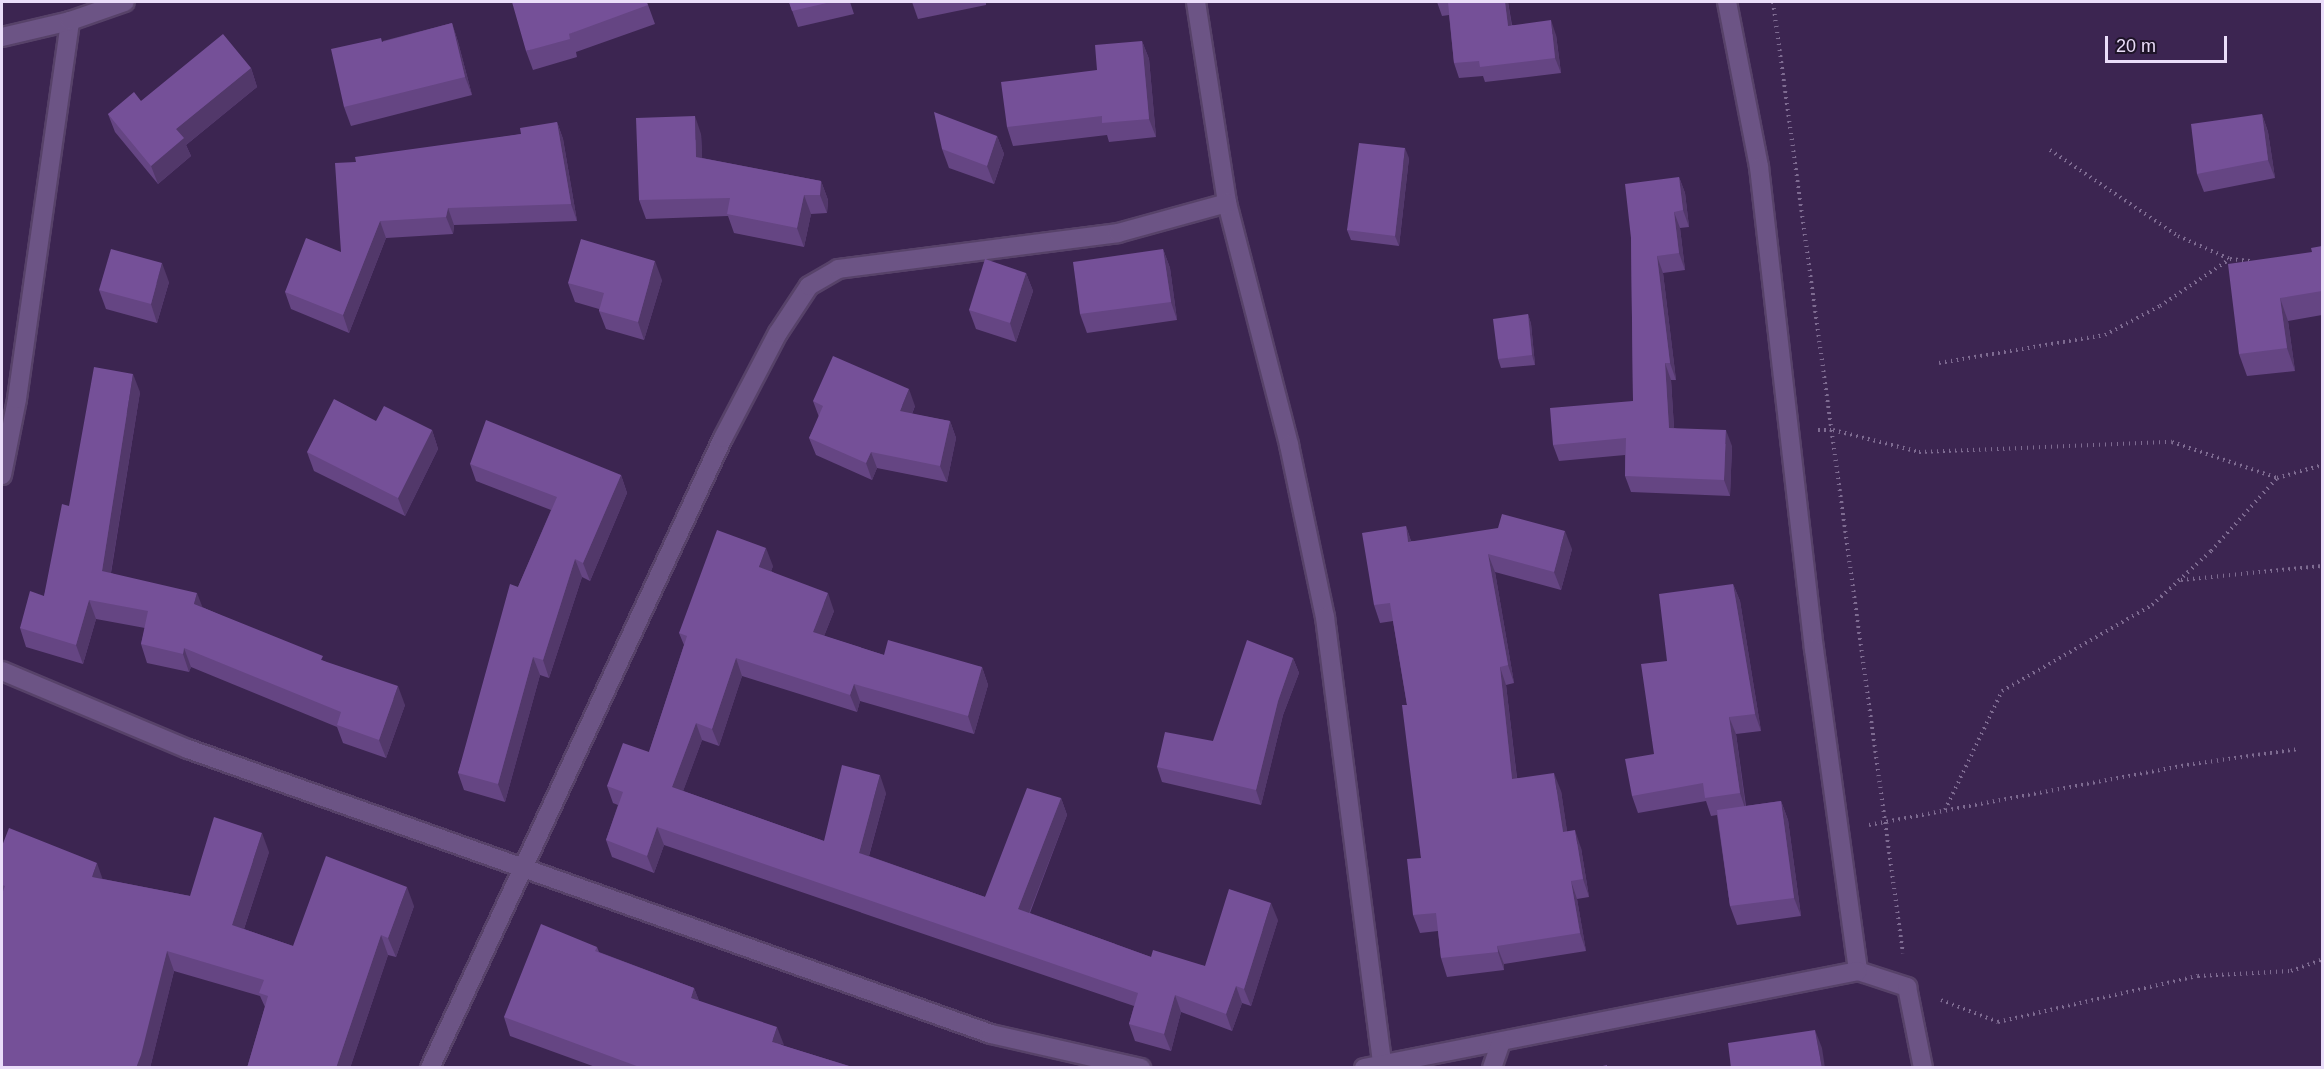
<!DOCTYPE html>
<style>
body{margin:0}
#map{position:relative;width:2324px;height:1069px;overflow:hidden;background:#3c2551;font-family:Helvetica,sans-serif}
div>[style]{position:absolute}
.path>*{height:4px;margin-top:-2px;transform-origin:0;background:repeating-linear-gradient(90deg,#7e6b91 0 1.5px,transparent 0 6px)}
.roads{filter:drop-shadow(2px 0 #574269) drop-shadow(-2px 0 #574269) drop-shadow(0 2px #574269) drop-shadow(0 -2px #574269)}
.street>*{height:18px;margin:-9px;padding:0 9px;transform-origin:9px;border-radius:9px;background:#6c5485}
.secondary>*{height:18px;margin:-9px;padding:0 9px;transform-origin:9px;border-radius:9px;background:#6c5485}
.wall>*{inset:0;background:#654583}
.shaded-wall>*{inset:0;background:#52386a}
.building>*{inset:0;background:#755098}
span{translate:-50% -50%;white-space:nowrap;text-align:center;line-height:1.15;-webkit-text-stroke:6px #1e1428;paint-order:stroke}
.frame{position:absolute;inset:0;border:3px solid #eaddf9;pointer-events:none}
.scale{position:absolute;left:2105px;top:36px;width:122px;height:27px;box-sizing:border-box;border:3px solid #eaddf9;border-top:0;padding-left:8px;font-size:18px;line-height:21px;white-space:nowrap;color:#eaddf9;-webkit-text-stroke:4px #1e1428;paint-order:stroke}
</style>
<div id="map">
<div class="path">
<div style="left:1773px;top:2px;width:960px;rotate:82.22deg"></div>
<div style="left:2050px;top:150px;width:154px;rotate:33.9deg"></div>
<div style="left:2178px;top:236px;width:57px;rotate:23.9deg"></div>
<div style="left:2230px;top:259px;width:20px;rotate:6deg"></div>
<div style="left:1939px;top:363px;width:168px;rotate:-9.6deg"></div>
<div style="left:2105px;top:335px;width:62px;rotate:-27.8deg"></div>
<div style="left:2160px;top:306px;width:84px;rotate:-33.9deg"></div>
<div style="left:1818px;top:430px;width:15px"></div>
<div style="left:1833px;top:430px;width:89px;rotate:14.3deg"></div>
<div style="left:1919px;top:452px;width:253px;rotate:-2.3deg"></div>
<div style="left:2172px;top:442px;width:111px;rotate:18.9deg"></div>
<div style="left:2277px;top:478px;width:47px;rotate:-16.1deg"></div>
<div style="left:2181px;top:580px;width:142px;rotate:-5.7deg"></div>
<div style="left:1945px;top:810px;width:132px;rotate:-64.4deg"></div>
<div style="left:2002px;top:691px;width:173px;rotate:-29.8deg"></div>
<div style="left:2152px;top:605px;width:80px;rotate:-42.5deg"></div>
<div style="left:2211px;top:551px;width:98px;rotate:-47.9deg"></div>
<div style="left:1869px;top:825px;width:330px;rotate:-10.7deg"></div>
<div style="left:2193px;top:764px;width:107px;rotate:-8.1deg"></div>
<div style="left:1941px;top:1000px;width:61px;rotate:21.1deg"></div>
<div style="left:1998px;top:1022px;width:205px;rotate:-13deg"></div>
<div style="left:2198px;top:976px;width:93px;rotate:-3.1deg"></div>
<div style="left:2291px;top:971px;width:33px;rotate:-20deg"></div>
</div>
<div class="roads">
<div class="street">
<div style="left:1196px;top:2px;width:203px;rotate:81.2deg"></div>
<div style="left:1227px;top:203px;width:250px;rotate:75.6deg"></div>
<div style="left:1289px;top:445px;width:176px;rotate:78.2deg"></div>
<div style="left:1325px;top:617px;width:455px;rotate:82.7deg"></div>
<div style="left:1727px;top:2px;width:168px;rotate:79deg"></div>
<div style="left:1759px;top:167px;width:485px;rotate:83.5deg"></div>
<div style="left:1814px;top:649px;width:325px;rotate:82.2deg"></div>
<div style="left:1858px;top:971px;width:52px;rotate:18.1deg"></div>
<div style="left:1907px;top:987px;width:83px;rotate:78.8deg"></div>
<div style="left:2px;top:475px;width:77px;rotate:-78.8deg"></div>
<div style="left:17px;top:399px;width:382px;rotate:-82deg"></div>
<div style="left:2px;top:671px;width:202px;rotate:22.8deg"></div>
<div style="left:188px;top:749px;width:852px;rotate:19.54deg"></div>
<div style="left:991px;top:1034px;width:154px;rotate:12.8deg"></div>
<div style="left:430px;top:1068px;width:695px;rotate:-65.06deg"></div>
<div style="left:723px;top:438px;width:119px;rotate:-62.4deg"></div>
<div style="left:778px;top:333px;width:56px;rotate:-56.6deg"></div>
<div style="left:809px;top:286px;width:34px;rotate:-30deg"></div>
<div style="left:838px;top:269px;width:282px;rotate:-7.3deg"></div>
<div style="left:1118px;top:233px;width:113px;rotate:-15.4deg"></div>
<div style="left:1364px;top:1068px;width:503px;rotate:-11.11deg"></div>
<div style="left:1492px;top:1068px;width:28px;rotate:-71deg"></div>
</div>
<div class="secondary">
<div style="left:2px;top:37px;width:70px;rotate:-13.2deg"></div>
<div style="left:70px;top:21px;width:58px;rotate:-19.1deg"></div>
</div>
</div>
<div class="wall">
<div style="clip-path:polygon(647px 2px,655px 24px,576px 52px,577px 57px,533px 70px,526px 51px)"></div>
<div style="clip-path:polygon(789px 2px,850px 2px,854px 14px,798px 27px)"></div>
<div style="clip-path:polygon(912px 2px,986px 2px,986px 5px,918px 19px)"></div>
<div style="clip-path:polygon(1437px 2px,1508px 2px,1512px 25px,1556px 35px,1561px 73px,1485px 82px,1483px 76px,1459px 78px,1454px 63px,1449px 15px,1442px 16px)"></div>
<div style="clip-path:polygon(452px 23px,458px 42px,472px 95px,351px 126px,344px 107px,383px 41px)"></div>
<div style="clip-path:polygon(1142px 41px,1149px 59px,1156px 137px,1109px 142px,1107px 135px,1013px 146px,1007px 127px,1097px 70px)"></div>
<div style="clip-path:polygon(251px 68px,257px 87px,186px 145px,191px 156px,158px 184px,115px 132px,108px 114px,141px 101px)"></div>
<div style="clip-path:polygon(2262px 114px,2268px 132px,2275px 178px,2204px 192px,2197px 174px)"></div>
<div style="clip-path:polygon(557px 122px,563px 139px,577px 221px,454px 225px,453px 234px,386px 238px,349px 333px,291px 309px,285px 292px,341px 252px,356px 162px,521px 134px)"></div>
<div style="clip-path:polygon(701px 134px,702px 158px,821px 181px,828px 200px,827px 213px,811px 214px,804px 247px,734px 233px,728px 216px,646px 219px,639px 200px)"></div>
<div style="clip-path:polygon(997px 136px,1004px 154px,994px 184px,949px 168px,942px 149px)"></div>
<div style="clip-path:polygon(1409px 158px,1399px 246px,1351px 240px,1347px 230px)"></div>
<div style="clip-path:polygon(1679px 177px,1685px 193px,1689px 227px,1680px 228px,1685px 270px,1663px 273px,1676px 380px,1671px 380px,1674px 428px,1732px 446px,1730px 496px,1631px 492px,1625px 476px,1625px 455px,1559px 461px,1553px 445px,1633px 401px,1631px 238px)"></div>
<div style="clip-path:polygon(2322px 246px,2322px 315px,2288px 321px,2295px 371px,2247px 376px,2239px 354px,2312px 252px)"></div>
<div style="clip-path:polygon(1163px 249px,1170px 268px,1177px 320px,1087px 333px,1080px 314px)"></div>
<div style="clip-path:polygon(1026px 273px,1033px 291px,1016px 342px,976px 329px,969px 310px)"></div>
<div style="clip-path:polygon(662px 280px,644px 340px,606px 329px,599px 311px,599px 309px,575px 302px,568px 283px)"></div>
<div style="clip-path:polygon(169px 282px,157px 323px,106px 309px,99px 290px)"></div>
<div style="clip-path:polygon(1528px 314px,1531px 324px,1535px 365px,1501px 368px,1498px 359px)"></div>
<div style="clip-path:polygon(140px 392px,111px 573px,202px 607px,324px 661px,405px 705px,386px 758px,343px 743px,337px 727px,191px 667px,189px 672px,147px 663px,141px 644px,145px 628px,96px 619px,83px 664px,26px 647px,20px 628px,44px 596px,69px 506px)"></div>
<div style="clip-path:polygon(813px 401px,915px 406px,912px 414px,950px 421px,956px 438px,947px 482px,877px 468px,872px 480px,816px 455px,809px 438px,819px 417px)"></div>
<div style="clip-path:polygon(376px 421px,432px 430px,438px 449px,405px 516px,314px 471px,307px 452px)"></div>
<div style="clip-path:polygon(470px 464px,621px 475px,627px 493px,590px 581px,582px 577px,549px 678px,540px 675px,505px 802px,464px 790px,458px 773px,518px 587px,551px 510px,476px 481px)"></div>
<div style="clip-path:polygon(1406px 526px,1411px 541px,1572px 549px,1561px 590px,1495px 572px,1514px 683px,1506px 685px,1517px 778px,1561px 791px,1567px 832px,1581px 848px,1589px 897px,1577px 899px,1586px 951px,1504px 964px,1504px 970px,1447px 977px,1441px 958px,1438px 931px,1420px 933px,1413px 915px,1421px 858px,1407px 705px,1393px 621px,1380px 623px,1374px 605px)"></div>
<div style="clip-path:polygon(773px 566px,771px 571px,834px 611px,824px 636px,884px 655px,982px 667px,988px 685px,974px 734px,860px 701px,857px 712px,742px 676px,719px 746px,702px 740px,683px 791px,824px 841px,886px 793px,869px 856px,985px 897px,1061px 798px,1067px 815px,1030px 913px,1151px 957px,1205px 966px,1278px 920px,1251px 1006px,1242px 1003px,1232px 1031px,1181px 1012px,1171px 1051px,1135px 1041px,1129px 1024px,1134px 1006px,664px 845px,654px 873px,612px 857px,606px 840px,618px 805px,613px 803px,607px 786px,649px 752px,684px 645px,679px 633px)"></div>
<div style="clip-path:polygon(1733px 584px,1740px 601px,1761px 731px,1736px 734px,1746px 806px,1781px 801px,1788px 820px,1801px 916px,1737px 925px,1730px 906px,1717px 815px,1711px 816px,1706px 801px,1638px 813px,1632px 796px,1654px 754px,1667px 661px)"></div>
<div style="clip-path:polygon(1293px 658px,1299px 673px,1283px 715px,1261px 805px,1162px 782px,1157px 767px,1213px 741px)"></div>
<div style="clip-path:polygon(2px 846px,103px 879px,190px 896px,269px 852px,244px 929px,293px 946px,414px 906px,396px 957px,388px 955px,350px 1068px,247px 1068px,265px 1007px,260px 996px,174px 971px,150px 1068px,2px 1068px)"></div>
<div style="clip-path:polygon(597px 947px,599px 952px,694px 988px,699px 1001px,784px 1046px,856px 1068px,598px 1068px,510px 1036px,504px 1017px)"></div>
</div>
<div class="shaded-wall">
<div style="clip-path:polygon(1505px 2px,1508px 2px,1514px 41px,1508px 26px)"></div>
<div style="clip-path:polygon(1551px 20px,1556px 35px,1561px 73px,1555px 58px)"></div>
<div style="clip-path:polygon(452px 23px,458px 42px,472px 95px,465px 77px)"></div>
<div style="clip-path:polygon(1142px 41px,1149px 59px,1156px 137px,1149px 119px)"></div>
<div style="clip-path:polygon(251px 68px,257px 87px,186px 145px,191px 156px,158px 184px,151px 166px,176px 129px)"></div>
<div style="clip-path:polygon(2262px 114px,2268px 132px,2275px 178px,2268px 160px)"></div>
<div style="clip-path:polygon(695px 116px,701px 134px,703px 175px,696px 157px)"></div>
<div style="clip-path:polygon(557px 122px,563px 139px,577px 221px,571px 204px)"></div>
<div style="clip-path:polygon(997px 136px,1004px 154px,994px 184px,987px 166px)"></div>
<div style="clip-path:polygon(1405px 148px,1409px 158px,1399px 246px,1395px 236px)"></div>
<div style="clip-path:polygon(1679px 177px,1685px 193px,1689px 227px,1683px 210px)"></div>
<div style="clip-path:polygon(821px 181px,828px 200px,827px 213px,820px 195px)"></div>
<div style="clip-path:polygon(804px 195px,811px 214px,804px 247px,797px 228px)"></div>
<div style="clip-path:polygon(448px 208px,454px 225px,453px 234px,446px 217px)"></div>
<div style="clip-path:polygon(1674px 212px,1680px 228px,1685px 270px,1679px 253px)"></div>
<div style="clip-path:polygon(380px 221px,386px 238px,349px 333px,343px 315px)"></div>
<div style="clip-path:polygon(1163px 249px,1170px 268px,1177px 320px,1171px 302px)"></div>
<div style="clip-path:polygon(1657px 256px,1663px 273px,1676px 380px,1670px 363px)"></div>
<div style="clip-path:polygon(655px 261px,662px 280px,644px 340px,638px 322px)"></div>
<div style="clip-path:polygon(162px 263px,169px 282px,157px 323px,151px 304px)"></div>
<div style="clip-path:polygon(1026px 273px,1033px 291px,1016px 342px,1010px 323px)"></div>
<div style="clip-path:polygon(2280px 298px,2288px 321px,2295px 371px,2287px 348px)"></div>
<div style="clip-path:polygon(1528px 314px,1531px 324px,1535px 365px,1532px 355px)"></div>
<div style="clip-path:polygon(1665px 363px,1671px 380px,1675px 444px,1669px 428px)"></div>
<div style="clip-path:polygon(133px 374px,140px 392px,108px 590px,102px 571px)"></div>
<div style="clip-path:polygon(909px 389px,915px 406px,906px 428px,900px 411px)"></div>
<div style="clip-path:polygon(950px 421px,956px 438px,947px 482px,940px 466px)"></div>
<div style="clip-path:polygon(432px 430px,438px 449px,405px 516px,398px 498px)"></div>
<div style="clip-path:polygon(1726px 430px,1732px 446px,1730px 496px,1724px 480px)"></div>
<div style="clip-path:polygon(871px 452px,877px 468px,872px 480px,866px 463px)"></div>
<div style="clip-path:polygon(621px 475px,627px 493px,590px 581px,583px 563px)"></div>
<div style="clip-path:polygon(1406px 526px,1412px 544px,1408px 542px)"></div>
<div style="clip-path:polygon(1565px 531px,1572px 549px,1561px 590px,1554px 572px)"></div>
<div style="clip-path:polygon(766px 548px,773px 566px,766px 584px,759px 567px)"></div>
<div style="clip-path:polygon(1488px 554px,1495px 572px,1514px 683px,1508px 665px)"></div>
<div style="clip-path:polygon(575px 559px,582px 577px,549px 678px,543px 660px)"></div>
<div style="clip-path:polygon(1733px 584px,1740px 601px,1761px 731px,1755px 714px)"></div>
<div style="clip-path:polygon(197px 593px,204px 611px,194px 604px)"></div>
<div style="clip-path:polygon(828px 593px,834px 611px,819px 649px,813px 632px)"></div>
<div style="clip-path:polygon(89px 600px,96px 619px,83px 664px,76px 645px)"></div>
<div style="clip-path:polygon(184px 648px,191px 667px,189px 672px,183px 654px)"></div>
<div style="clip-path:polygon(533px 657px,540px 675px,505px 802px,498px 784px)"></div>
<div style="clip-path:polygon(736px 658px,742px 676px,719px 746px,712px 729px)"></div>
<div style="clip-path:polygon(1293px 658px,1299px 673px,1283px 715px,1261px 805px,1256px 790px,1278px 701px)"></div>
<div style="clip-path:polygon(982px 667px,988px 685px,974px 734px,968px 716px)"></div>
<div style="clip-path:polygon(1500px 667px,1506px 685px,1519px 797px,1512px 779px)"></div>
<div style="clip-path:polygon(854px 684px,860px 701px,857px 712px,850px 695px)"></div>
<div style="clip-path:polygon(398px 686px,405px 705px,386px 758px,379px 740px)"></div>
<div style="clip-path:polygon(1729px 717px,1736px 734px,1746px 811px,1740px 793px)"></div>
<div style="clip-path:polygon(696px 723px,702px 740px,678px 805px,672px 787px)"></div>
<div style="clip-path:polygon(1554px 773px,1561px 791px,1570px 850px,1563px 832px)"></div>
<div style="clip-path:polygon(880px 775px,886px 793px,865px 870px,859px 853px)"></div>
<div style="clip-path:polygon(1061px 798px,1067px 815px,1024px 926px,1018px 909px)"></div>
<div style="clip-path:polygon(1781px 801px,1788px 820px,1801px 916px,1794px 898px)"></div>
<div style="clip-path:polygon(657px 827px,664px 845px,654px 873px,647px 856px)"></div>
<div style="clip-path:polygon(1575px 830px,1581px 848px,1589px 897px,1583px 879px)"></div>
<div style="clip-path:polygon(262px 833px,269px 852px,239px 944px,232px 925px)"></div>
<div style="clip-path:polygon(97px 863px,104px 883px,92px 877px)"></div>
<div style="clip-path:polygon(1571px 881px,1577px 899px,1586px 951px,1580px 933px)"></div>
<div style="clip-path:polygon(407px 887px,414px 906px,396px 957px,388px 938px)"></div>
<div style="clip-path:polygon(1271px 903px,1278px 920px,1251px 1006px,1244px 989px)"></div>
<div style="clip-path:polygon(381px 935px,388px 955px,350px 1068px,336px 1068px)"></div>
<div style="clip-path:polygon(1497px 946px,1504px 964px,1504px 970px,1498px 952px)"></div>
<div style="clip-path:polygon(167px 951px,174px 971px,150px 1068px,136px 1068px)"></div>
<div style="clip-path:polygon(1236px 986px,1242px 1003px,1232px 1031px,1226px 1014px)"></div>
<div style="clip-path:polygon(694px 988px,701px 1006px,691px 998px)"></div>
<div style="clip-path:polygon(1175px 995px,1181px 1012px,1171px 1051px,1164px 1034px)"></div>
<div style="clip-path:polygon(777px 1027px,784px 1045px,772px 1042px)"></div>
<div style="clip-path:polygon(1815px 1030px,1822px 1048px,1825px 1068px,1822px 1068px)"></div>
</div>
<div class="building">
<div style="clip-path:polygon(512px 2px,646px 2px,648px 5px,569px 34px,570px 39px,526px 51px)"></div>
<div style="clip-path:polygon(789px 2px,831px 2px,792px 11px)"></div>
<div style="clip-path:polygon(1448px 2px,1505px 2px,1508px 26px,1551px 20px,1555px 58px,1480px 67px,1479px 61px,1454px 63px)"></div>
<div style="clip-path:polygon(452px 23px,465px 77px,344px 107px,331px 49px,381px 38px,382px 42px)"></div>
<div style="clip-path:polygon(223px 34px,251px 68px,176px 129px,184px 138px,151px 166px,108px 114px,134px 92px,141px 101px)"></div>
<div style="clip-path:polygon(1142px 41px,1149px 119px,1102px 123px,1102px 116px,1007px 127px,1001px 82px,1097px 70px,1095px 45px)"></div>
<div style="clip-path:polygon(934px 112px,997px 136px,987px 166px,942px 149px)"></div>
<div style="clip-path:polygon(2262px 114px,2268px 160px,2197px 174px,2191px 124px)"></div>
<div style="clip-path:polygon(695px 116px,696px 157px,821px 181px,820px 195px,804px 195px,797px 228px,727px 214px,730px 198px,639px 200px,636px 118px)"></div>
<div style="clip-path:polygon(557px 122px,571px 204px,448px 208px,446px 217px,380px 221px,343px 315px,285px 292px,306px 238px,341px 252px,335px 163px,356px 162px,355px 157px,521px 134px,520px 128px)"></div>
<div style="clip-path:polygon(1359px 143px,1405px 148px,1395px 236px,1347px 230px)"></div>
<div style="clip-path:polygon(1679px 177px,1683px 210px,1674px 212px,1679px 253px,1657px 256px,1670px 363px,1665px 363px,1669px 428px,1726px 430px,1724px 480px,1625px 476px,1626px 438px,1553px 445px,1550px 408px,1633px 401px,1631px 238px,1625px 184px)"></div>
<div style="clip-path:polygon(581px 239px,655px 261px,638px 322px,599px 311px,604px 293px,568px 283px)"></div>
<div style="clip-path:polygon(2322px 246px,2322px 291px,2280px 298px,2287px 348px,2239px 354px,2228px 264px,2312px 252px,2311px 248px)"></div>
<div style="clip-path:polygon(111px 249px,162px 263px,151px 304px,99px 290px)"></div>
<div style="clip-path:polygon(1163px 249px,1171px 302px,1080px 314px,1073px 262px)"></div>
<div style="clip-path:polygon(985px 259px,1026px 273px,1010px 323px,969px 310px)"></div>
<div style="clip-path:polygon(1528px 314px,1532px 355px,1498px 359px,1493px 319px)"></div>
<div style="clip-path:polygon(833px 356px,909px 389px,900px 411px,950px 421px,940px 466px,871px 452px,866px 463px,809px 438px,823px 406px,813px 401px)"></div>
<div style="clip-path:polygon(94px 367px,133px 374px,102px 571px,197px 593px,194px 604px,323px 656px,321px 660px,398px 686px,379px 740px,337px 725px,341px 712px,184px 648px,183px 654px,141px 644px,148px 611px,89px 600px,76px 645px,20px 628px,30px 591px,44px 596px,62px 504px,69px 506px)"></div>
<div style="clip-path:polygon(334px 399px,376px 421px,384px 406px,432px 430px,398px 498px,307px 452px)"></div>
<div style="clip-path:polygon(486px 420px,621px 475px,583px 563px,575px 559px,543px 660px,533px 657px,498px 784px,458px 773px,510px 584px,518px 587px,557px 497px,470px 464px)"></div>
<div style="clip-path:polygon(1502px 514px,1565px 531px,1554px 572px,1488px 554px,1508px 665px,1500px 667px,1512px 779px,1554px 773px,1563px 832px,1575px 830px,1583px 879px,1571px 881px,1580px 933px,1497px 946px,1498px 952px,1441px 958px,1436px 913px,1413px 915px,1407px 859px,1421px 858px,1402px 705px,1407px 705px,1390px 603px,1374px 605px,1362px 533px,1406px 526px,1408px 542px,1498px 528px)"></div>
<div style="clip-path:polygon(717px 530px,766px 548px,759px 567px,828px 593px,813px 632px,884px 655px,888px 640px,982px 667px,968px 716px,854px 684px,850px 695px,736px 658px,712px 729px,696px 723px,672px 787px,824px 841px,842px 765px,880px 775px,859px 853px,985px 897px,1027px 788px,1061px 798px,1018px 909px,1151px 957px,1153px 950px,1205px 966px,1229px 889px,1271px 903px,1244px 989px,1236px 986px,1226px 1014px,1175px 995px,1164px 1034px,1129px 1024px,1138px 993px,657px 827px,647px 856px,606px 840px,623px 792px,607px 786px,623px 743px,649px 752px,687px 636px,679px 633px)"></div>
<div style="clip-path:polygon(1733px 584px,1755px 714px,1729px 717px,1740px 793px,1705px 798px,1703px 783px,1632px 796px,1625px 759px,1654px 754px,1641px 664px,1667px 661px,1659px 594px)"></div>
<div style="clip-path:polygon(1247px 640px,1293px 658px,1278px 701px,1256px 790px,1157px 767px,1165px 732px,1213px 741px)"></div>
<div style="clip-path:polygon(1781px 801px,1794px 898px,1730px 906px,1717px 810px)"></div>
<div style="clip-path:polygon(214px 817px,262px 833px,232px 925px,293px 946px,326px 856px,407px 887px,388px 938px,381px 935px,336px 1068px,247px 1068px,268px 996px,259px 993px,264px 980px,167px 951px,141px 1055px,136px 1068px,2px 1068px,2px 894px,5px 886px,2px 885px,2px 846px,9px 828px,97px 863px,92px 877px,190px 896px)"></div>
<div style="clip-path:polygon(541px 924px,597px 947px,595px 951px,694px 988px,691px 998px,777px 1027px,772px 1042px,855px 1068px,642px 1068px,504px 1017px)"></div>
<div style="clip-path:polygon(1815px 1030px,1822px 1068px,1731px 1068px,1728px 1043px)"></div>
<div style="clip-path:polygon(1607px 1065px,1607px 1068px,1594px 1068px)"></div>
</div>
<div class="frame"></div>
<div class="scale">20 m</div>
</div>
